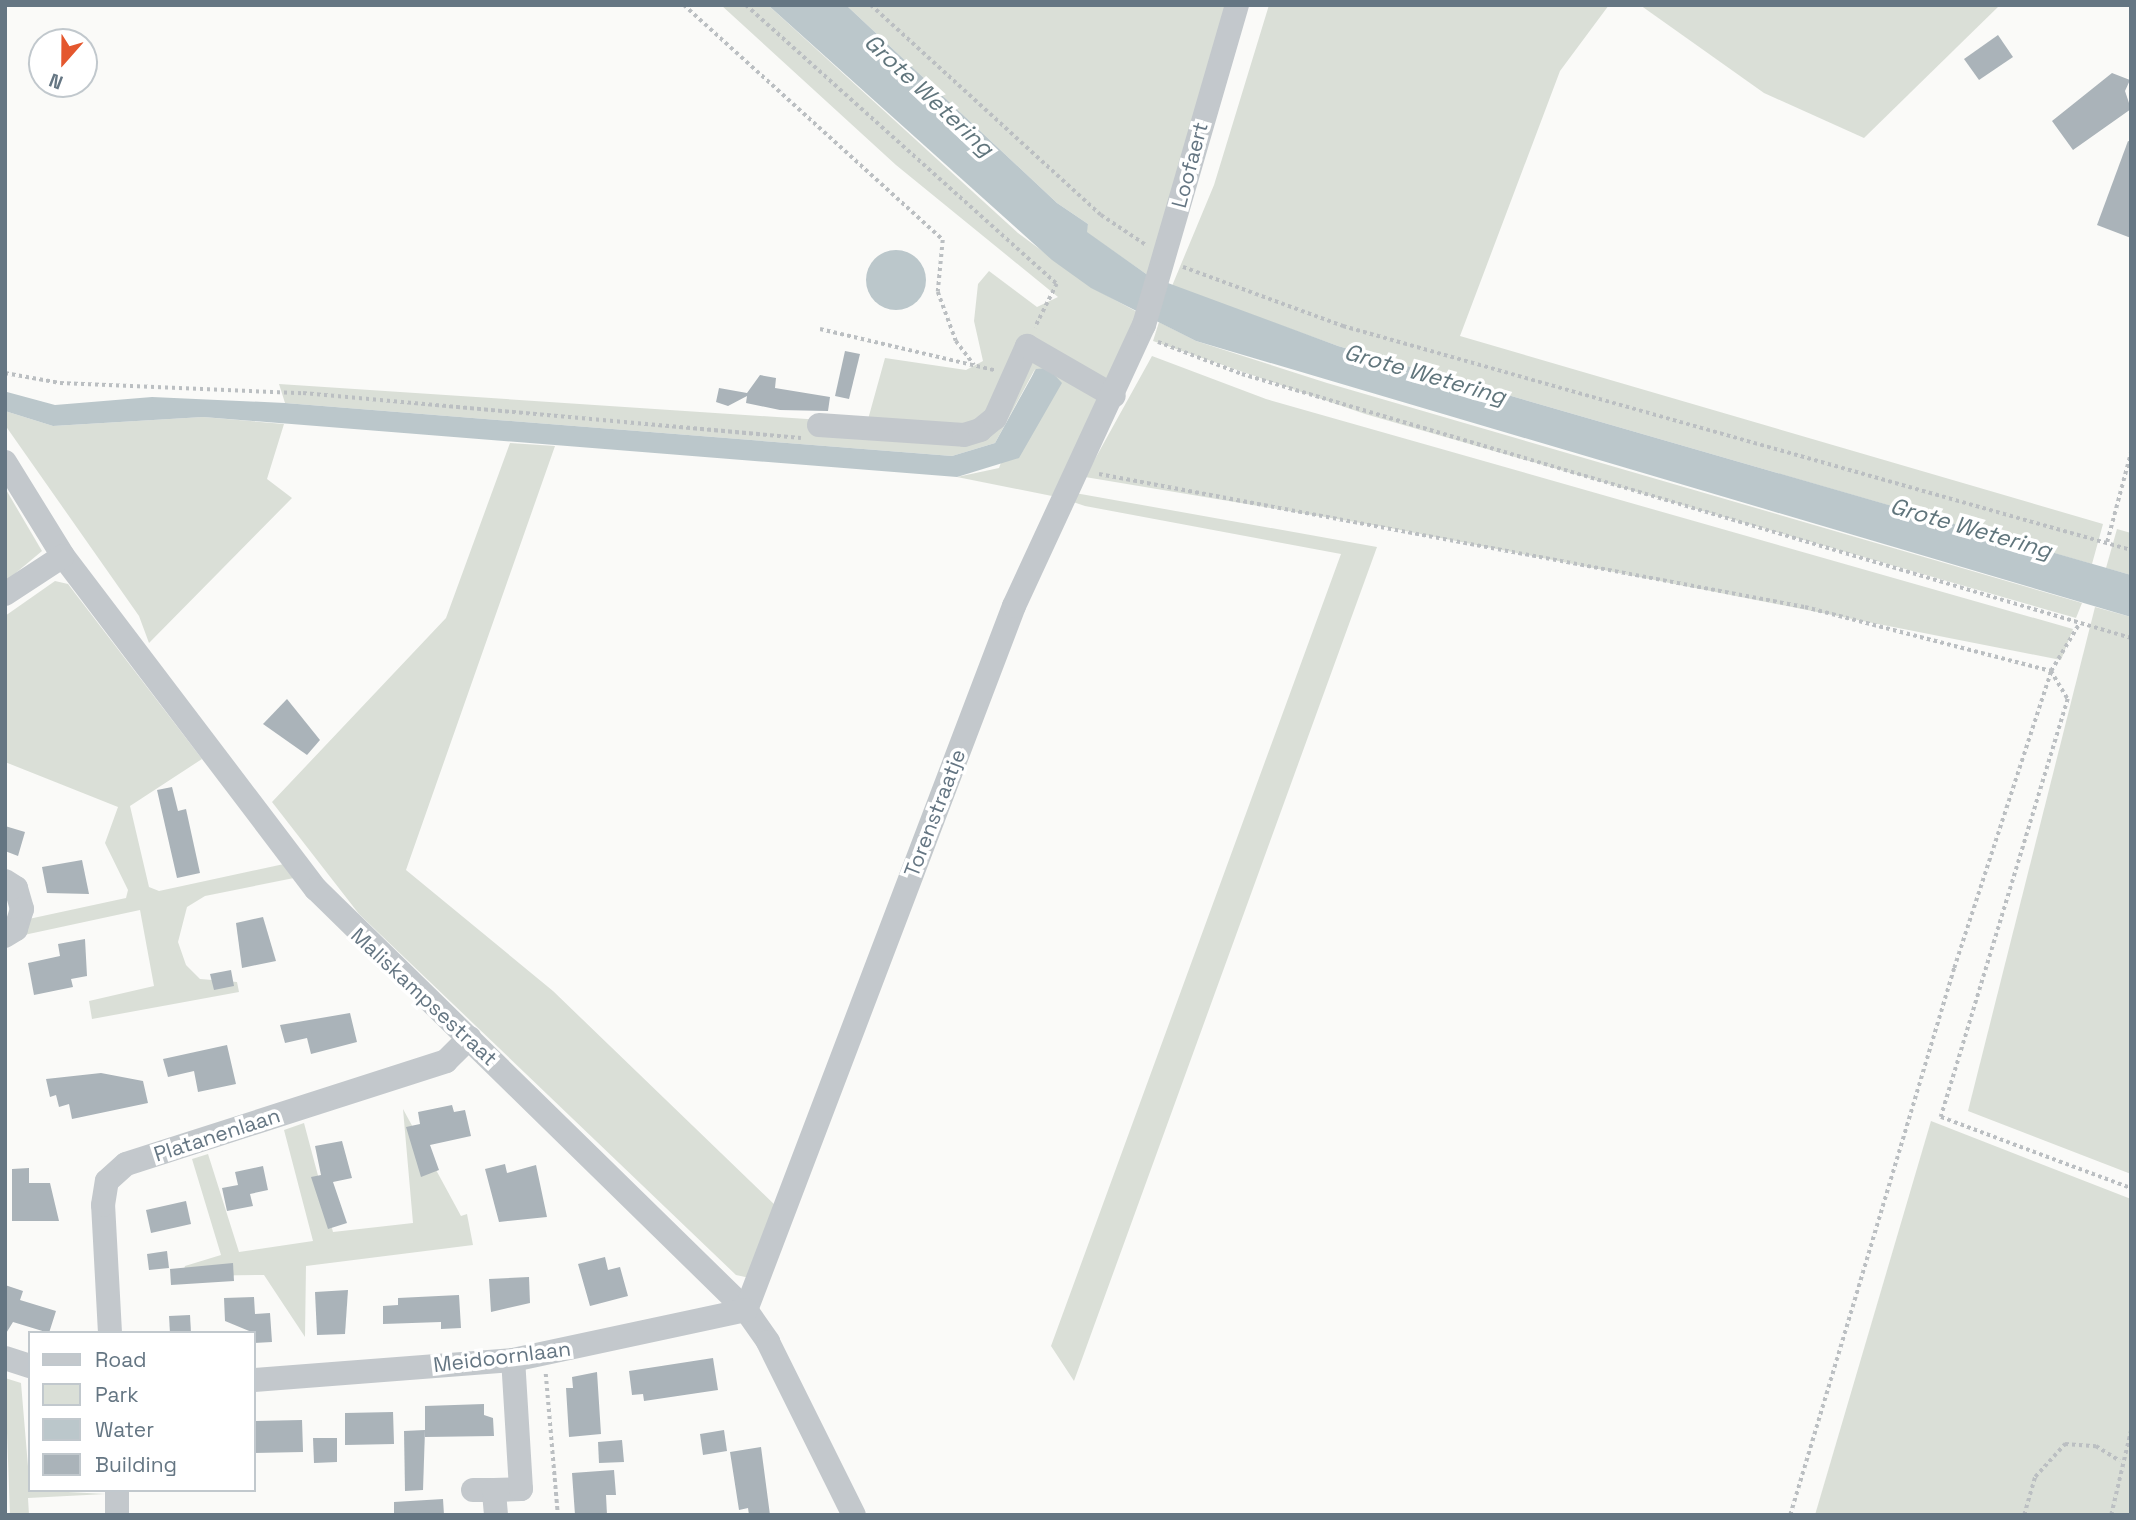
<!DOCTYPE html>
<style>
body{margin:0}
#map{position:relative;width:2136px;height:1520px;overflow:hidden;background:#fafaf8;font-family:"Space Grotesk",sans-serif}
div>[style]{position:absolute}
.green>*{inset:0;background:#dadfd7}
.water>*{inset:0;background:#bbc7cb}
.round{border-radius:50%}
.building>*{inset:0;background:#aab3b9}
.path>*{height:3.5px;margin-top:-1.75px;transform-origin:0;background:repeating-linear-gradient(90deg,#bbbfc2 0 3.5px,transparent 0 7px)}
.minor>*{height:24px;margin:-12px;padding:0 12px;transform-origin:12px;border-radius:12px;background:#c3c8cc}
span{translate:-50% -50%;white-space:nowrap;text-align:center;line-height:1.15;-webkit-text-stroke:7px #fff;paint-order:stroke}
.street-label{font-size:21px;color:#657683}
.water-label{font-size:23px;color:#60757c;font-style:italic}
.frame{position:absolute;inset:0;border:7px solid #657683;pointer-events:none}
.legend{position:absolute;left:28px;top:1331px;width:228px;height:161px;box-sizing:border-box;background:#fff;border:2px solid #c1c8cd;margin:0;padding:9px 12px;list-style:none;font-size:21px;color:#657683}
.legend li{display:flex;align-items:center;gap:14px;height:35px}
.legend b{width:35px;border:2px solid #c1c8cd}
.north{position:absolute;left:28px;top:28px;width:70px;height:70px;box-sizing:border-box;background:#fff;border:2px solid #c1c8cd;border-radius:50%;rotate:201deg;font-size:19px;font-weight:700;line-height:28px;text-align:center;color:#657683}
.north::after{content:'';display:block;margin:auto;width:24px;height:32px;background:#e4572e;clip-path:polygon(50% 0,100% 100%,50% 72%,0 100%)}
</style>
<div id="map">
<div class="green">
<div style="clip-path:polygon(721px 5px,768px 5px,1018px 233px,1091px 287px,1141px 314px,1057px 497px,957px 477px,999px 468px,1035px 369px,995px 443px,952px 456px,285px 403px,279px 384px,867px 423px,885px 358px,966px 370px,983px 361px,974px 321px,978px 284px,989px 271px,1037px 307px,1058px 297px,896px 165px)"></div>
<div style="clip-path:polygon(846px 5px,1232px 5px,1149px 276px,1086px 232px,1088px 224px,1057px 203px)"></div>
<div style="clip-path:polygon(1269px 5px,1609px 5px,1560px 71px,1460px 336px,2103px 524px,2092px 564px,1338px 346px,1172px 286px,1214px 185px)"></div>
<div style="clip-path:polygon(1640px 5px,2000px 5px,1864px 138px,1764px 93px)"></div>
<div style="clip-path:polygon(1159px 322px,1196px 341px,1327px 383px,2082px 603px,2076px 618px,1365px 414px,1153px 341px)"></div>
<div style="clip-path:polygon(1152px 356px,1266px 399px,2073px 629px,2061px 660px,1385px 527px,1085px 477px)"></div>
<div style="clip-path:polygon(5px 411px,53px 426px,203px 417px,284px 424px,267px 479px,292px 498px,149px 643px,139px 616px,5px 425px)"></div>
<div style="clip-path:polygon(510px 443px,555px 446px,406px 870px,553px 991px,778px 1208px,750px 1278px,736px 1275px,359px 914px,272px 802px,446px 618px)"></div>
<div style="clip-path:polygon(5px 488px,42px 551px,5px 582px)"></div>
<div style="clip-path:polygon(1075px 493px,1377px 547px,1074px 1381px,1051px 1346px,1341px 554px,1085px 506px,1070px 501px)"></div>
<div style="clip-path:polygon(2117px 529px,2131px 533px,2131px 575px,2106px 568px)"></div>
<div style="clip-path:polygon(55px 581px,68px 584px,202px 759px,130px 806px,149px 887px,159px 891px,284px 864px,294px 878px,205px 896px,187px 907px,178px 942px,186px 965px,200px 979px,237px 982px,239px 992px,92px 1019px,89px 1001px,154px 986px,140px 910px,24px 935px,24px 920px,126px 898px,128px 890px,105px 843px,118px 807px,5px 762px,5px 616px)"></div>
<div style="clip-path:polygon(2095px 607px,2131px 617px,2131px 1174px,1968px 1111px)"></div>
<div style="clip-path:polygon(403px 1109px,461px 1216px,467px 1214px,473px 1245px,306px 1266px,305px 1337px,264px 1275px,182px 1276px,185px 1266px,221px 1255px,192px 1159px,208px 1154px,239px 1252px,313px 1241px,284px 1130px,304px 1123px,333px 1232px,413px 1223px)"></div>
<div style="clip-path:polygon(1931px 1121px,2131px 1199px,2131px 1515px,1815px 1515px)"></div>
<div style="clip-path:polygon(5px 1378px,21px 1383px,30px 1490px,106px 1494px,28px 1498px,29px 1515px,10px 1515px)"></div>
</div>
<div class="water">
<div style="clip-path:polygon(768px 5px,846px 5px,1057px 203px,1088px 224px,1087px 232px,1149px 276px,1338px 346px,2131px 575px,2131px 617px,1196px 341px,1091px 288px,1052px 260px)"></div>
<div class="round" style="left:866px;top:250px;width:60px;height:60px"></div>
<div style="clip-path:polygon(1048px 368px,1062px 383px,1019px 458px,957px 477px,203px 417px,53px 426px,5px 411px,7px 392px,55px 405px,152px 397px,285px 403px,952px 456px,995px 443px,1036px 369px)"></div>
</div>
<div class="building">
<div style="clip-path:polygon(1998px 35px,2013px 57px,1979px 80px,1964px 59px)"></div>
<div style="clip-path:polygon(2112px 73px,2130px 80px,2125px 91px,2131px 109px,2073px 150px,2052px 121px)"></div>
<div style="clip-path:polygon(2128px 141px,2131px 142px,2131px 238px,2097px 225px)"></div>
<div style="clip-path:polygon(845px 351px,860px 354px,849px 399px,835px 396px)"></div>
<div style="clip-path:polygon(760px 375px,776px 378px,775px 388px,830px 397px,828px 411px,780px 410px,746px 403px,747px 396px,728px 406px,716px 402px,719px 388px,747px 393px)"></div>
<div style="clip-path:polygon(287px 699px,320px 740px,307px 755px,263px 724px)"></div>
<div style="clip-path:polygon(172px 787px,178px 811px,186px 809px,200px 873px,177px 878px,157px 790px)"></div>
<div style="clip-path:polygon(5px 826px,25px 832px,18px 856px,5px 851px)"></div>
<div style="clip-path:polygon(82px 860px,89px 894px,47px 893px,42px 867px)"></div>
<div style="clip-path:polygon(263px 917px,276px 961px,242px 968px,236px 923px)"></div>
<div style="clip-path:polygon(85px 939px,87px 976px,71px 979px,73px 987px,34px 995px,28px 963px,60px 956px,58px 944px)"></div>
<div style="clip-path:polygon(231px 970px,234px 986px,214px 990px,210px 974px)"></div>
<div style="clip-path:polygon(350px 1013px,357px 1042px,311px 1054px,307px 1038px,285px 1043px,280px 1025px)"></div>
<div style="clip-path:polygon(227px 1045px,236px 1084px,198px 1092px,194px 1071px,168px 1077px,163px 1059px)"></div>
<div style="clip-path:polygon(101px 1073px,143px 1081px,148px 1103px,72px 1119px,69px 1104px,59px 1107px,56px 1095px,50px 1097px,46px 1079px)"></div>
<div style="clip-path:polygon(452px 1105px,454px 1112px,465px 1110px,471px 1136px,430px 1145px,439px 1170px,421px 1177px,406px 1127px,420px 1124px,418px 1112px)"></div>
<div style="clip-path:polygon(342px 1141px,352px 1178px,333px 1182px,347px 1223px,328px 1229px,311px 1177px,321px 1175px,315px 1146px)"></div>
<div style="clip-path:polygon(505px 1164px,507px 1173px,536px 1165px,547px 1217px,499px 1222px,485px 1169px)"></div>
<div style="clip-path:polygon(263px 1166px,268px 1190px,250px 1194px,253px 1206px,227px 1211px,222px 1188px,238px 1185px,235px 1172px)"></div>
<div style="clip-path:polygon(29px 1168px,29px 1183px,50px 1183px,59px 1221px,12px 1221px,12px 1169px)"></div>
<div style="clip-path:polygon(186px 1201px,191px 1224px,151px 1233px,146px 1210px)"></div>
<div style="clip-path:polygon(167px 1251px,169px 1268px,149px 1270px,147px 1254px)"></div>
<div style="clip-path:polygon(605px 1257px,608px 1270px,620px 1267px,628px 1296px,590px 1306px,578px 1264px)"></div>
<div style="clip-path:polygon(233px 1263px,234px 1281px,171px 1285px,170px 1269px)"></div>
<div style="clip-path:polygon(529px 1277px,530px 1303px,491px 1312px,489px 1279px)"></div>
<div style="clip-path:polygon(5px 1285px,23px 1291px,20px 1300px,56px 1311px,49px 1333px,13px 1322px,5px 1335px)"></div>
<div style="clip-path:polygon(348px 1290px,345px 1334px,317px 1335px,315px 1292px)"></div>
<div style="clip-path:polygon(459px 1295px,461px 1328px,441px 1329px,441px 1322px,383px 1324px,383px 1306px,398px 1305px,398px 1298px)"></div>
<div style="clip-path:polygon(254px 1297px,255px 1314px,270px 1313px,272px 1342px,254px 1343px,254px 1333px,225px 1321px,224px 1298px)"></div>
<div style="clip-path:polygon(190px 1315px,191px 1333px,170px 1333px,169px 1316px)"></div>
<div style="clip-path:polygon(713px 1358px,718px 1390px,644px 1401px,643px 1394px,632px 1395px,629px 1371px)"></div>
<div style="clip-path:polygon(597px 1372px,601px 1434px,569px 1437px,566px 1388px,573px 1388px,572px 1377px)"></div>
<div style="clip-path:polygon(484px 1404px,484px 1415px,493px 1418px,494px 1436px,425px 1437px,425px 1406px)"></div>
<div style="clip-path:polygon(393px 1412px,394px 1444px,345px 1445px,345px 1413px)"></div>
<div style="clip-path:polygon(302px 1420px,303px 1452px,254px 1453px,254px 1421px)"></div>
<div style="clip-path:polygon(425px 1430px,423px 1490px,405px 1491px,404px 1431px)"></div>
<div style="clip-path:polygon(724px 1430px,727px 1451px,703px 1455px,700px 1434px)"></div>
<div style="clip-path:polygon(313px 1438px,337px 1438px,337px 1462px,314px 1463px)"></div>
<div style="clip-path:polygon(622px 1440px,624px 1462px,599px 1463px,598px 1442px)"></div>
<div style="clip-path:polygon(761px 1447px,770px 1515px,749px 1515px,748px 1508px,739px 1510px,730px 1452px)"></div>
<div style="clip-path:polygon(614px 1470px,616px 1495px,606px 1495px,607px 1515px,575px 1515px,572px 1473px)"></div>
<div style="clip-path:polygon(443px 1499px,444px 1515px,394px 1515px,394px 1502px)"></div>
</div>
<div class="path">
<div style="left:684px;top:5px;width:350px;rotate:42.2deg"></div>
<div style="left:943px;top:240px;width:52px;rotate:95.5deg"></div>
<div style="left:938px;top:292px;width:52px;rotate:69.8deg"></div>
<div style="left:956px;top:341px;width:30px;rotate:53deg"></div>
<div style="left:746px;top:5px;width:418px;rotate:41.9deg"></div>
<div style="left:1057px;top:284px;width:49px;rotate:116.6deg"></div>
<div style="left:871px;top:5px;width:311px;rotate:42.4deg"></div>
<div style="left:1101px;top:215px;width:54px;rotate:33.7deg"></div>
<div style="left:1183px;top:267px;width:171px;rotate:20.2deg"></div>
<div style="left:1343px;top:326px;width:819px;rotate:15.87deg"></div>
<div style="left:820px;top:329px;width:179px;rotate:13.3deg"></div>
<div style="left:1158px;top:342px;width:90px;rotate:20.9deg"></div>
<div style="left:1242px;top:374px;width:927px;rotate:16.54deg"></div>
<div style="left:5px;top:373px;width:56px;rotate:10.3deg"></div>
<div style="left:60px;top:383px;width:243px;rotate:2.4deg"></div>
<div style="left:303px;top:393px;width:500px;rotate:5.16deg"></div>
<div style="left:1099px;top:474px;width:718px;rotate:10.67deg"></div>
<div style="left:1805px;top:607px;width:254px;rotate:14.6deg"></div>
<div style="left:2051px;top:671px;width:33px;rotate:59deg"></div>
<div style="left:2068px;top:699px;width:437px;rotate:106.9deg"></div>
<div style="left:1941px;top:1117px;width:203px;rotate:20.5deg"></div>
<div style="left:2107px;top:542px;width:93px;rotate:-75.1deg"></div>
<div style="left:546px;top:1374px;width:142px;rotate:85.1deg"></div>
<div style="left:1790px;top:1515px;width:571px;rotate:-73.31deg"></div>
<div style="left:1954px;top:968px;width:312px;rotate:-71.9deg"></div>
<div style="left:2051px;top:671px;width:55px;rotate:-59.2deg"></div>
<div style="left:2024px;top:1515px;width:40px;rotate:-74deg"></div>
<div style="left:2035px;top:1477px;width:45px;rotate:-47.7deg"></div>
<div style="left:2065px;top:1444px;width:31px;rotate:4deg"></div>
<div style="left:2096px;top:1446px;width:28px;rotate:32deg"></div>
<div style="left:2111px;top:1515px;width:87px;rotate:-76.8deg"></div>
</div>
<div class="minor">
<div style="left:819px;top:425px;width:145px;rotate:3.9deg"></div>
<div style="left:964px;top:435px;width:17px;rotate:-17deg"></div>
<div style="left:980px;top:430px;width:19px;rotate:-39deg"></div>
<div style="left:995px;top:418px;width:79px;rotate:-66deg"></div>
<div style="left:1027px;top:346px;width:100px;rotate:29.9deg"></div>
<div style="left:5px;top:462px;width:110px;rotate:58.3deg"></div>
<div style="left:63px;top:556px;width:418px;rotate:52.8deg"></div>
<div style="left:316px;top:889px;width:602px;rotate:44.39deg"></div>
<div style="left:746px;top:1310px;width:39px;rotate:55deg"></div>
<div style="left:768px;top:1342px;width:193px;rotate:63.6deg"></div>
<div style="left:5px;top:594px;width:69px;rotate:-33.2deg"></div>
<div style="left:5px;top:881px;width:13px;rotate:32deg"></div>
<div style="left:16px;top:888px;width:22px;rotate:74deg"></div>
<div style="left:22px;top:909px;width:21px;rotate:107deg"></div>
<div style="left:16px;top:929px;width:13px;rotate:148deg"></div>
<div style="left:746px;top:1310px;width:753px;rotate:-69.16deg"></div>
<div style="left:1014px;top:606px;width:310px;rotate:-65.2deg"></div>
<div style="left:1144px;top:325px;width:333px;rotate:-73.8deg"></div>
<div style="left:110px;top:1333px;width:128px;rotate:-93.1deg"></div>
<div style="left:103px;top:1205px;width:24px;rotate:-81deg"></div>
<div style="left:107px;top:1181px;width:25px;rotate:-42deg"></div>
<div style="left:126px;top:1164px;width:336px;rotate:-17.8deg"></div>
<div style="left:446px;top:1061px;width:33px;rotate:-45deg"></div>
<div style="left:5px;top:1358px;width:26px;rotate:18deg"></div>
<div style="left:254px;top:1380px;width:260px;rotate:-4.4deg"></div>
<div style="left:513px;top:1360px;width:238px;rotate:-12.1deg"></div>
<div style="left:117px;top:1490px;width:25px;rotate:90deg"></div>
<div style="left:473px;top:1490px;width:21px"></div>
<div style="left:496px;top:1515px;width:25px;rotate:-95deg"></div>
<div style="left:494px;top:1490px;width:27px;rotate:-2deg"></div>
<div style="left:521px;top:1489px;width:129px;rotate:-93.5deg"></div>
</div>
<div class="street-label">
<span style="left:1190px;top:165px;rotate:-75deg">Loofaert</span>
<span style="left:935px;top:813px;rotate:-69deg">Torenstraatje</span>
<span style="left:424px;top:997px;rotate:43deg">Maliskampsestraat</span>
<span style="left:217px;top:1135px;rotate:-18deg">Platanenlaan</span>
<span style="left:502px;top:1357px;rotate:-7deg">Meidoornlaan</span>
</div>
<div class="water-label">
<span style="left:929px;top:95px;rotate:43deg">Grote Wetering</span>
<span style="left:1425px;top:374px;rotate:16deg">Grote Wetering</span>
<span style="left:1971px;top:528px;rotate:16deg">Grote Wetering</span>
</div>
<div class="frame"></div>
<ul class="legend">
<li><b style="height:9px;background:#c3c8cc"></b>Road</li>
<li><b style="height:19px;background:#dadfd7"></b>Park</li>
<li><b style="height:19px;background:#bbc7cb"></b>Water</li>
<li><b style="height:19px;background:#aab3b9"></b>Building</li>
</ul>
<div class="north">N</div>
</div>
